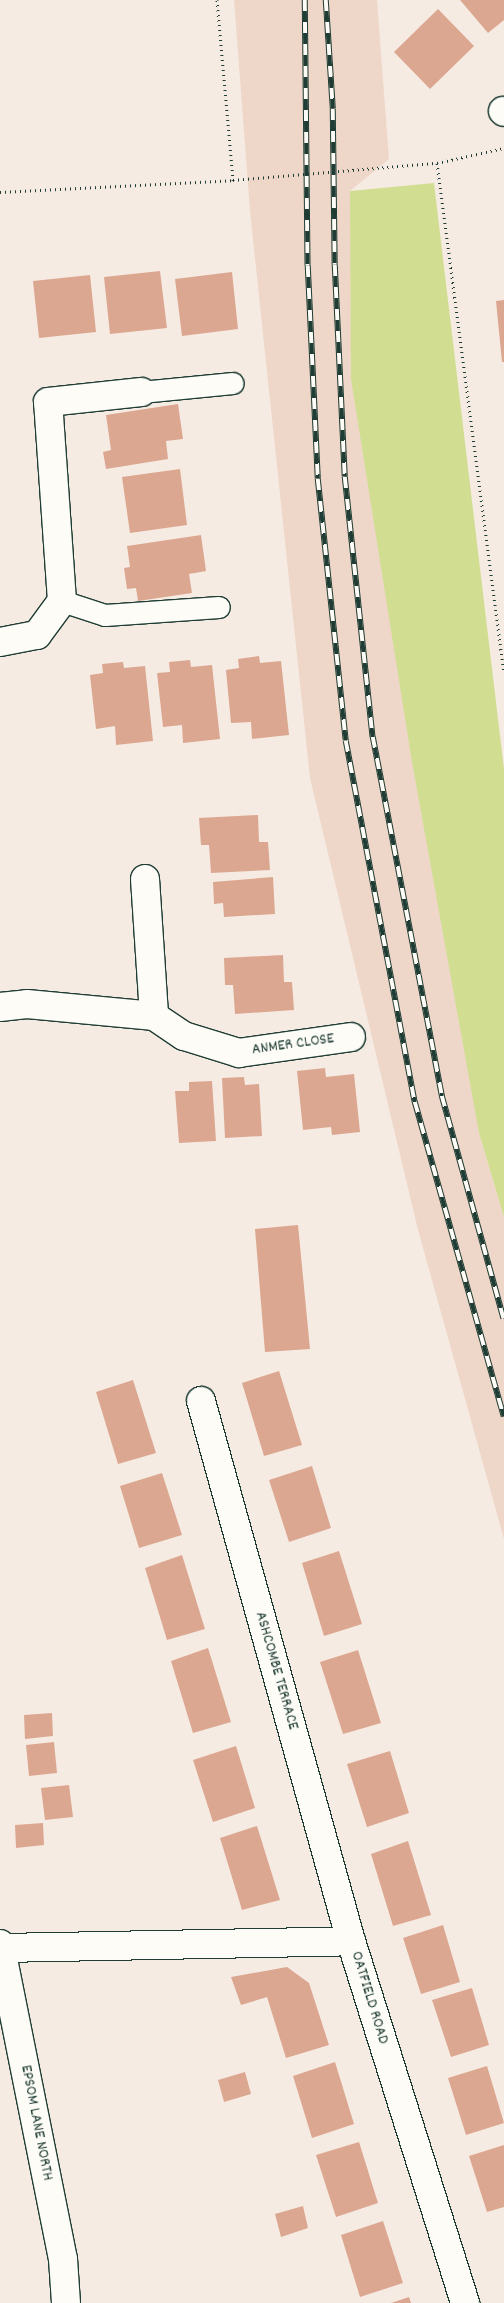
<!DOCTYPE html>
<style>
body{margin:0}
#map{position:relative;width:504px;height:2303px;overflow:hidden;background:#f6ebe2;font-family:Dekko,sans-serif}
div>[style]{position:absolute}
.built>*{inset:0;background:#eed7c9}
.green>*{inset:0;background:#d1de91}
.building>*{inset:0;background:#dca790}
.path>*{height:3px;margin-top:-1.5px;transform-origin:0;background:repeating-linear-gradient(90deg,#1f3d34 0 1px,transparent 0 5px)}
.roads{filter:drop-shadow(1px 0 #1f3d34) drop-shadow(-1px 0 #1f3d34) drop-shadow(0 1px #1f3d34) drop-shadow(0 -1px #1f3d34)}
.lane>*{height:21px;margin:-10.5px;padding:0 10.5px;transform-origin:10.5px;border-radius:10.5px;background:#fdfcf7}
.street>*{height:28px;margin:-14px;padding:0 14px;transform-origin:14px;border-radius:14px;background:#fdfcf7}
.secondary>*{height:28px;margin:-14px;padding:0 14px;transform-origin:14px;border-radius:14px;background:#fdfcf7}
.rail>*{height:5.5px;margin-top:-2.75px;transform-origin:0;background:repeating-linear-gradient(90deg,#fdfcf7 0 11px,#1f3d34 0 22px);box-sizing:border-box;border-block:1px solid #1f3d34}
span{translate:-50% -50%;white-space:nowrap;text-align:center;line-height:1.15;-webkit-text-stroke:4px #fdfcf7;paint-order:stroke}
.street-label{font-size:16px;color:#1f3d34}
</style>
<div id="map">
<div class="built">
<div style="clip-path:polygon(234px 0,377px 0,389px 159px,350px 191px,479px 1133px,504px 1217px,504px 1539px,418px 1230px,310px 778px,250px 211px)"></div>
</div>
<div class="green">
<div style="clip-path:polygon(434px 183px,504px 769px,504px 1217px,479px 1133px,412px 762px,351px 379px,350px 191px)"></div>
</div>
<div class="building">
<div style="clip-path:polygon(460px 0,504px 0,504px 20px,488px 33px)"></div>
<div style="clip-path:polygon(438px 9px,474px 46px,430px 89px,394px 52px)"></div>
<div style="clip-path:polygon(160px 271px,167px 328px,110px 334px,104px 277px)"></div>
<div style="clip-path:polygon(232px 272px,238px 329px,182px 336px,175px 279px)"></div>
<div style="clip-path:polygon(90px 275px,96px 332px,39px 338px,33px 281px)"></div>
<div style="clip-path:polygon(504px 300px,504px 362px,502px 362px,496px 301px)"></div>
<div style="clip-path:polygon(178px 404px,183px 439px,166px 441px,168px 459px,106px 469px,103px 452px,111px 450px,106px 415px)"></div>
<div style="clip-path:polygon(180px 469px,187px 525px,130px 533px,122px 477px)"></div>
<div style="clip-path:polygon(201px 535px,206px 571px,189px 574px,192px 593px,138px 601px,136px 588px,127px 589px,124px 568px,130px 567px,127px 546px)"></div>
<div style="clip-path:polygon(259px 656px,260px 663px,281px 661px,289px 735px,252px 739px,251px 722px,231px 723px,226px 670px,239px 668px,238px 659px)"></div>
<div style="clip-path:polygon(190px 660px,191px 667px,212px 665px,220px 739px,183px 743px,182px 725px,163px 727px,157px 673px,170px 672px,169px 662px)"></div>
<div style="clip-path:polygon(123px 662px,124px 668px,145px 666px,153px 741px,116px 745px,115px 726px,96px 729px,90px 675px,103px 673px,102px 664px)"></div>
<div style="clip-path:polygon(258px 815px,259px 842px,268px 842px,270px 870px,211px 873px,209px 845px,201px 845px,199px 818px)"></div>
<div style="clip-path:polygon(273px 877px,275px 914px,224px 917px,223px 903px,214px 904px,213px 882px)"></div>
<div style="clip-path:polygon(283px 955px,284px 982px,292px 982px,294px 1010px,235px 1014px,233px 985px,225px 985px,224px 958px)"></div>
<div style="clip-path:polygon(325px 1068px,326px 1077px,354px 1074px,360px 1132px,332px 1135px,331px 1127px,303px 1130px,297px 1071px)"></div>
<div style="clip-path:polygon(244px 1077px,245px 1085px,259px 1084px,262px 1136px,225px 1138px,222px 1078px)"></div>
<div style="clip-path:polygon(212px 1081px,216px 1141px,179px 1143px,175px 1091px,189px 1091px,189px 1082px)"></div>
<div style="clip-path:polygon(298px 1225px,310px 1349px,265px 1352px,255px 1229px)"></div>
<div style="clip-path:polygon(279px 1371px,302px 1445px,264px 1456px,242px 1383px)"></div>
<div style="clip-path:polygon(133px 1380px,156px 1453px,118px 1464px,96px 1392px)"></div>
<div style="clip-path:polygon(312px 1466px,331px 1528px,289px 1542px,269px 1480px)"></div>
<div style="clip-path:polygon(162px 1473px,182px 1535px,139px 1548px,120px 1486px)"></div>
<div style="clip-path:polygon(339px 1551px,362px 1624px,324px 1636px,302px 1563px)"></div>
<div style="clip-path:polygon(182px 1555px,205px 1629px,167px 1640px,145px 1568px)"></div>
<div style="clip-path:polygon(208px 1648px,231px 1722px,193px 1733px,171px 1661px)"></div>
<div style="clip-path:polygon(358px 1650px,381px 1723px,343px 1734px,320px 1662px)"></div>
<div style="clip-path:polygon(52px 1713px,53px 1736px,25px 1739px,24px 1715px)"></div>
<div style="clip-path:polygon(54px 1742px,57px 1773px,29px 1776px,26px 1745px)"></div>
<div style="clip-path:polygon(236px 1746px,255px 1808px,213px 1822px,193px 1760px)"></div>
<div style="clip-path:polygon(390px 1751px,409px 1813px,367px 1827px,347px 1764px)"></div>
<div style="clip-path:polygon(69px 1785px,73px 1817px,45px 1820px,41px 1788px)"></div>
<div style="clip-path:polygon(43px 1823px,44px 1845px,16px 1848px,15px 1825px)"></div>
<div style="clip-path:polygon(257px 1826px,280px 1900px,242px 1910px,220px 1838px)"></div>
<div style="clip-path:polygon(408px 1841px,431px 1915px,393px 1926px,371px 1854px)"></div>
<div style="clip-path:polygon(443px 1925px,460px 1982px,421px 1994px,403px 1938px)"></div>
<div style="clip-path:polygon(287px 1967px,309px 1983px,329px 2045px,286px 2058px,267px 1997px,241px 2005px,231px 1977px)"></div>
<div style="clip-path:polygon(472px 1988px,489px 2045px,451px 2057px,432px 2000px)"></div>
<div style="clip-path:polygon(335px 2062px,354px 2124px,312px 2138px,293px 2076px)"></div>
<div style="clip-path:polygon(487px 2066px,504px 2123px,466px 2135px,448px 2078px)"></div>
<div style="clip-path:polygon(245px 2072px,251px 2094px,224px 2102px,218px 2080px)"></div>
<div style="clip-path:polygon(359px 2142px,378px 2203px,336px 2217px,316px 2155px)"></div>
<div style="clip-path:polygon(504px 2145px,504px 2207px,487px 2212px,469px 2156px)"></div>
<div style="clip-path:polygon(303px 2206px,308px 2228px,281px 2237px,275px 2214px)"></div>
<div style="clip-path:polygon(383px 2221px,403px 2283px,360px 2297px,341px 2235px)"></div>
<div style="clip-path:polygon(409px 2297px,411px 2303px,391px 2303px)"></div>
</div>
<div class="path">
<div style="left:217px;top:0;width:181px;rotate:84.9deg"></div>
<div style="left:437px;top:163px;width:514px;rotate:82.52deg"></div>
<div style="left:0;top:192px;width:233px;rotate:-2.9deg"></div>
<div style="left:233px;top:180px;width:205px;rotate:-4.8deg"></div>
<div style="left:437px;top:163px;width:69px;rotate:-12.6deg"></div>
</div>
<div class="roads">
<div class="lane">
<div style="left:141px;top:392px;width:92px;rotate:-5.6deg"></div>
<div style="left:62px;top:601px;width:45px;rotate:18deg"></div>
<div style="left:105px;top:615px;width:114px;rotate:-4deg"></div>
</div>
<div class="street">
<div style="left:503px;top:111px;width:1px;rotate:45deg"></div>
<div style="left:0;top:642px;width:38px;rotate:-11deg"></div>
<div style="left:37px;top:635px;width:42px;rotate:-53.7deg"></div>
<div style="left:62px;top:601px;width:199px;rotate:-94deg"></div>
<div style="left:48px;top:402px;width:94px;rotate:-6.1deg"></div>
<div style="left:145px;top:879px;width:137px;rotate:86.2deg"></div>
<div style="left:154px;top:1016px;width:36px;rotate:34deg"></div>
<div style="left:184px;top:1036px;width:58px;rotate:17.2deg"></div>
<div style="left:239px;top:1053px;width:113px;rotate:-8.1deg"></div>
<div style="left:0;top:1007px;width:27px;rotate:-6deg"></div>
<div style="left:27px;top:1004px;width:128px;rotate:5.4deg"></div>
<div style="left:201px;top:1401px;width:560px;rotate:74.48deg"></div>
<div style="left:1px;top:1948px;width:350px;rotate:-1.1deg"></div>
<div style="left:351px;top:1941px;width:380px;rotate:72.5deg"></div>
</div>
<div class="secondary">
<div style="left:0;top:1944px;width:321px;rotate:78.7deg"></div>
<div style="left:63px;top:2259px;width:44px;rotate:86.1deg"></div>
</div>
</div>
<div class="rail">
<div style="left:305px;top:0;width:266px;rotate:89.4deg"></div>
<div style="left:308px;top:266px;width:213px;rotate:87.3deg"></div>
<div style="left:318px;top:479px;width:263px;rotate:83.9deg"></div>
<div style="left:346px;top:741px;width:368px;rotate:79.2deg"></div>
<div style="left:415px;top:1102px;width:327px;rotate:74.2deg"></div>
<div style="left:326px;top:0;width:109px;rotate:86.3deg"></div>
<div style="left:333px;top:109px;width:156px;rotate:89.3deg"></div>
<div style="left:335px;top:265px;width:212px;rotate:87.3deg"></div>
<div style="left:345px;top:477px;width:262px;rotate:83.9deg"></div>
<div style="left:373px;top:737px;width:366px;rotate:79.1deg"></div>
<div style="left:442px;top:1096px;width:231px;rotate:74.5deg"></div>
</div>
<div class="street-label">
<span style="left:293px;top:1045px;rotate:-8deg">ANMER CLOSE</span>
<span style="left:276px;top:1671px;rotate:74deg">ASHCOMBE TERRACE</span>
<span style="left:369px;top:1998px;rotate:73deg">OATFIELD ROAD</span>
<span style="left:36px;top:2123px;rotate:79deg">EPSOM LANE NORTH</span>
</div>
</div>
